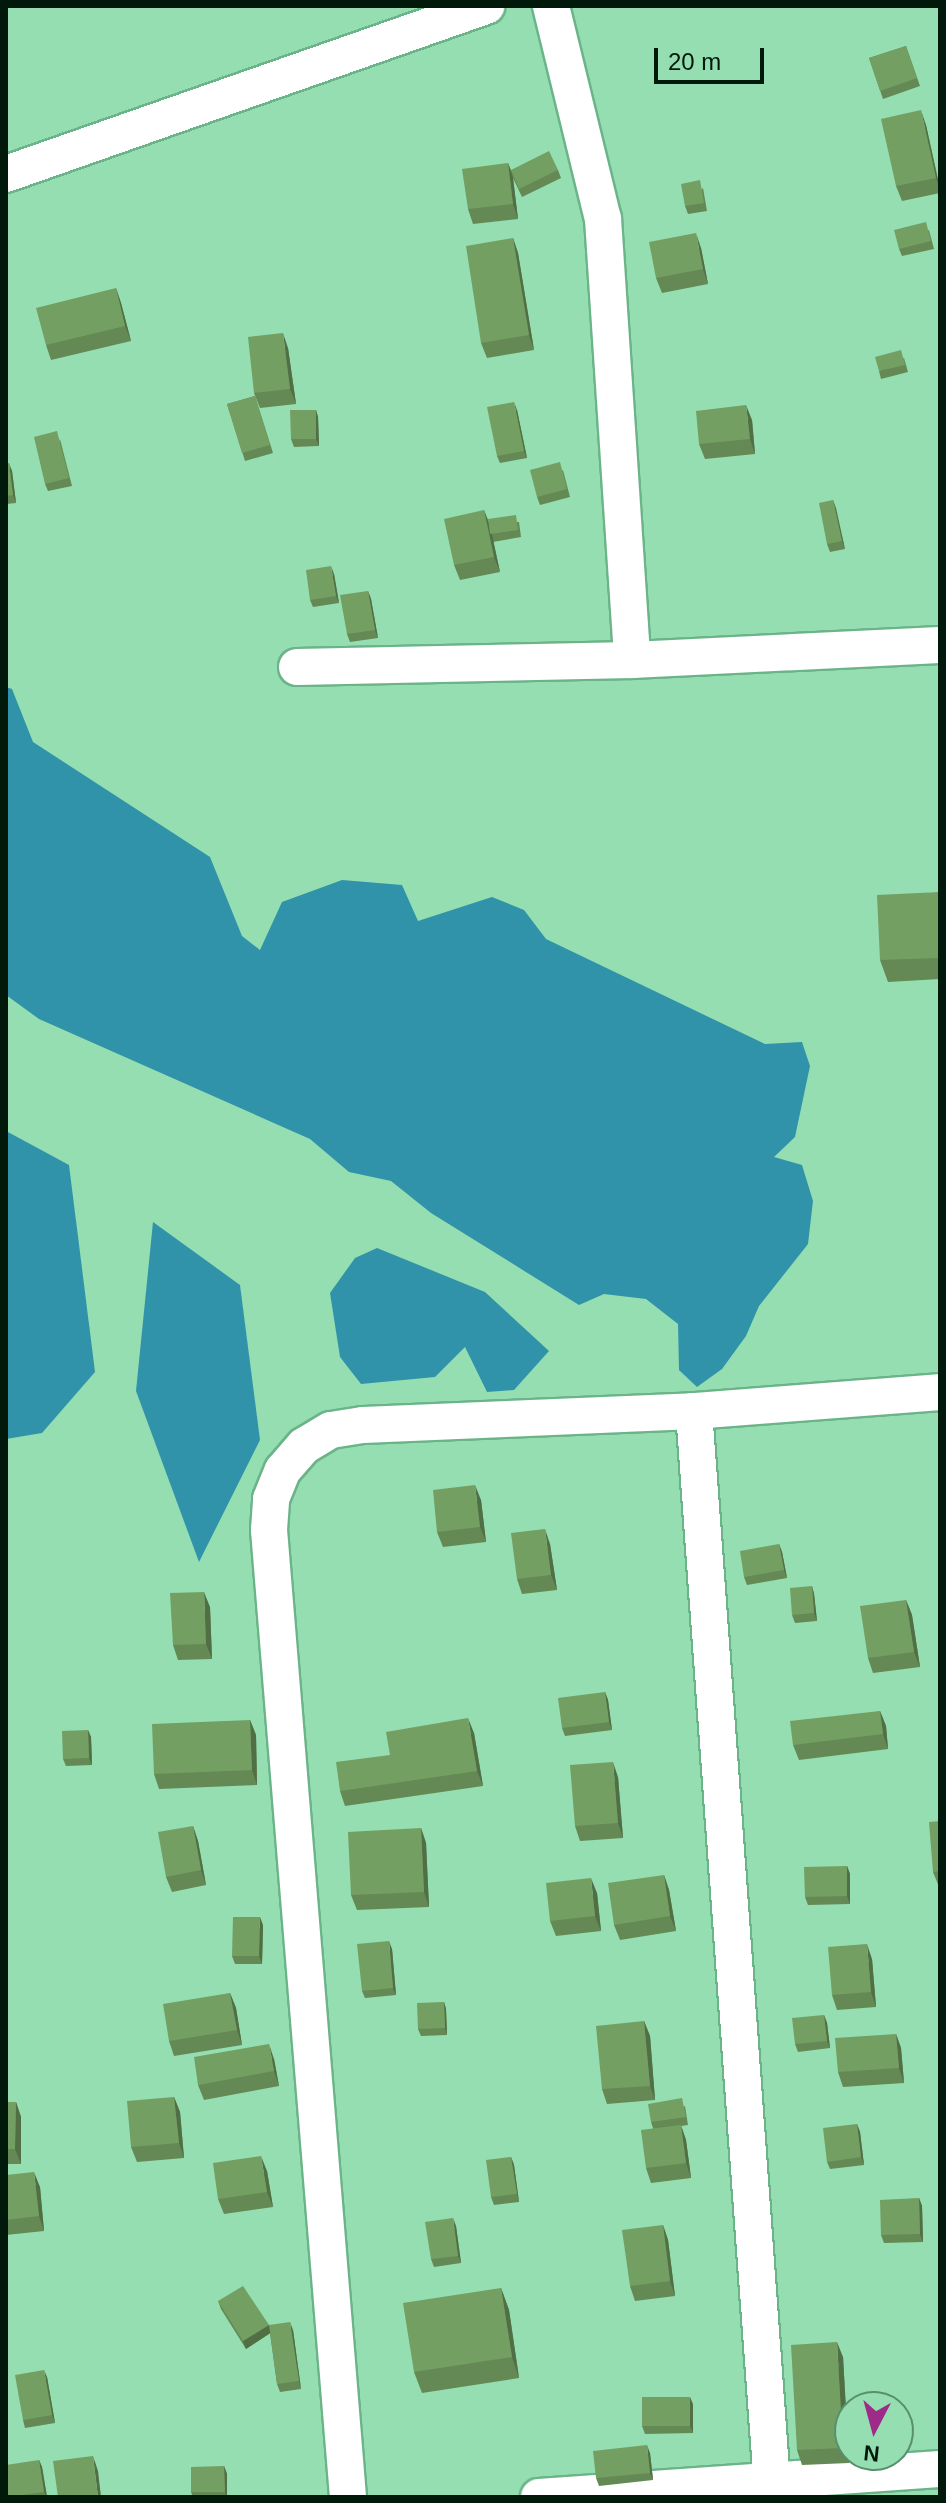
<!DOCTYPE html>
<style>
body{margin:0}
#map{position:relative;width:946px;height:2503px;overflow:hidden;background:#94deb1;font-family:Arial,sans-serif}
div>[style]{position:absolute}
.water>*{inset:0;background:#3093aa}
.roads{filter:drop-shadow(2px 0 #6bb489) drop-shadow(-2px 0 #6bb489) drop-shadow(0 2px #6bb489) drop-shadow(0 -2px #6bb489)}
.minor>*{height:36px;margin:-18px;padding:0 18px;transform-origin:18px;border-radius:18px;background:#fff}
.wall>*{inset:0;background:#648954}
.shaded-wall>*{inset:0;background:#516f45}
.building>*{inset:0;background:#749f62}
span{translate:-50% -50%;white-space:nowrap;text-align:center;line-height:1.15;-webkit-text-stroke:6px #94deb1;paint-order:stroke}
.frame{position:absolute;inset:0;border:8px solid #00190a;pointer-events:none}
.north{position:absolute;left:834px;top:2391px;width:80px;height:80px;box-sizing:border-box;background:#94deb1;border:2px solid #598f6e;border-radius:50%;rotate:186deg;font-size:22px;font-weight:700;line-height:32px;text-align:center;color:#00190a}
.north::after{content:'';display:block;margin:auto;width:28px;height:36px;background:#9d2b87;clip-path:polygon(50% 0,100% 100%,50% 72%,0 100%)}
.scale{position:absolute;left:654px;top:48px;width:110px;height:36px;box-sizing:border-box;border:4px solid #00190a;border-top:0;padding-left:10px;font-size:24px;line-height:28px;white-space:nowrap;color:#00190a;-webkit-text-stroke:6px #94deb1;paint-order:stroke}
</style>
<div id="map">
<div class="water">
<div style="clip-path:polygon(6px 687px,12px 689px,33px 742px,210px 857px,242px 936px,260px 950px,282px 902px,342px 880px,402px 885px,418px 921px,492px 897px,524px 910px,546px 939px,765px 1044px,802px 1042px,810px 1066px,795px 1137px,774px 1157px,802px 1165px,813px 1201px,808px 1244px,759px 1306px,746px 1336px,722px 1369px,697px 1387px,679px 1370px,678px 1324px,646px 1299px,604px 1294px,579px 1305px,431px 1213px,391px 1181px,349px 1172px,310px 1139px,39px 1019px,6px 995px)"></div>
<div style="clip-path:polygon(6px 1131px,69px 1165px,95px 1372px,42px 1433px,6px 1439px)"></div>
<div style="clip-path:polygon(153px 1222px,240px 1285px,260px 1440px,199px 1562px,136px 1391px)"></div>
<div style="clip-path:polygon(377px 1248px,485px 1292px,549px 1351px,514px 1390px,487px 1392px,465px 1347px,435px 1377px,361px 1384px,340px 1357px,330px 1293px,355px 1258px)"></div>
</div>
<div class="roads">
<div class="minor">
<div style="left:551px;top:6px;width:219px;rotate:76.3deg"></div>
<div style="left:603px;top:219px;width:442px;rotate:86.2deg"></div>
<div style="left:632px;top:660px;width:308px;rotate:-2.8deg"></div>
<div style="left:6px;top:174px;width:509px;rotate:-19.29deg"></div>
<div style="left:297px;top:667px;width:335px;rotate:-1.2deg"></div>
<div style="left:694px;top:1411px;width:1089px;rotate:85.84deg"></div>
<div style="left:348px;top:2497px;width:970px;rotate:-94.67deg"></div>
<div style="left:269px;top:1530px;width:31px;rotate:-86deg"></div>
<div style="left:271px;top:1499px;width:31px;rotate:-68deg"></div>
<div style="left:283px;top:1470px;width:32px;rotate:-49deg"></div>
<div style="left:304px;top:1446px;width:31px;rotate:-31deg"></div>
<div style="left:331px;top:1430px;width:32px;rotate:-9deg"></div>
<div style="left:363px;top:1425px;width:331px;rotate:-2.4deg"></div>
<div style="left:694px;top:1411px;width:247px;rotate:-4.4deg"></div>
<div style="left:539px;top:2497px;width:402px;rotate:-4deg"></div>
</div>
</div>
<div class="wall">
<div style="clip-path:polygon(906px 46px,920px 86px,883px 99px,869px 58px)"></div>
<div style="clip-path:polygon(926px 125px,940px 188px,940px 193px,902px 201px,896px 186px)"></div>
<div style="clip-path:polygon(508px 163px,511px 170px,558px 170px,561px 178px,522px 197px,513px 178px,518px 219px,473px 224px,468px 209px)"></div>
<div style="clip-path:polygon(703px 188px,707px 211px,688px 214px,685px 206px)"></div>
<div style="clip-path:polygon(929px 230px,934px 249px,902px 256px,899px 249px)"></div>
<div style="clip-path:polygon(513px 238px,518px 253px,534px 350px,487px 358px,481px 343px)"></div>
<div style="clip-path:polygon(701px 248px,708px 284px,662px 293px,656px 278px)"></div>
<div style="clip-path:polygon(116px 288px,121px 303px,131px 341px,51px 360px,46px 345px)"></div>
<div style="clip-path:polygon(288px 348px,296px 404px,260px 408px,254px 393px)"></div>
<div style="clip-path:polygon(904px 358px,908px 372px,881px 379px,879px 371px)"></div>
<div style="clip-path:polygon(255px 396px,273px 453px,245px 461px,227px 404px)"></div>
<div style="clip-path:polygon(316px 410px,318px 417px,319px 446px,294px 447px,291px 439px)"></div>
<div style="clip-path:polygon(517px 410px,527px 458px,500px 463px,497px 456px)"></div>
<div style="clip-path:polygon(752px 420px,755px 454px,705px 459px,699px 444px)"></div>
<div style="clip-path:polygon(60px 439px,72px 486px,48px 491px,45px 484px)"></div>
<div style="clip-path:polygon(6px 464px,12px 471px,16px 503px,6px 504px)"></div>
<div style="clip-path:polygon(563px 470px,570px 497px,540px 505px,537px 497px)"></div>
<div style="clip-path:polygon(833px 500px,845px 549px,830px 552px,827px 544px)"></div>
<div style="clip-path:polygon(484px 510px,488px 522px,519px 522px,521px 537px,493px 542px,493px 541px,500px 572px,460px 580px,454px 565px)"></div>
<div style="clip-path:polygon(334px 574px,339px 603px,313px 607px,310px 600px)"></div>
<div style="clip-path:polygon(368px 591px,371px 599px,378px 638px,350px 642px,347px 634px)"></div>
<div style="clip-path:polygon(940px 892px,940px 979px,888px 982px,880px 960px)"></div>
<div style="clip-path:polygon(481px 1500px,486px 1542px,443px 1547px,437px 1532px)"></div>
<div style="clip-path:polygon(550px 1544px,557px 1590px,522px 1594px,517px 1579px)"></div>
<div style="clip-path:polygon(779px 1544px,782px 1552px,787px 1578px,747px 1585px,744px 1577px)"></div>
<div style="clip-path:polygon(812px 1586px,814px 1594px,817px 1621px,795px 1623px,792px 1615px)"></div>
<div style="clip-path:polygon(906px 1600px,912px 1615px,920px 1667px,873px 1673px,868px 1658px)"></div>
<div style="clip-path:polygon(210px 1607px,212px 1659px,178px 1660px,173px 1645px)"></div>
<div style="clip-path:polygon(605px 1692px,608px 1700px,612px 1730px,565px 1736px,562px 1728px)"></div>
<div style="clip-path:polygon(880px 1711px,886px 1726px,888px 1749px,799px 1760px,793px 1745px)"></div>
<div style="clip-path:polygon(250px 1720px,256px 1735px,257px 1785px,159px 1789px,154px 1774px)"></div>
<div style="clip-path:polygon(88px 1730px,91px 1737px,92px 1765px,66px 1766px,63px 1759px)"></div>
<div style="clip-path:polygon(474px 1733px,483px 1786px,345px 1806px,340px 1791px,390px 1755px)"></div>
<div style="clip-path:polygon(618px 1777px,623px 1838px,580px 1841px,575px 1826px)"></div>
<div style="clip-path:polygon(940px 1821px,940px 1887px,939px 1887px,933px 1872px)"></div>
<div style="clip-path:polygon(193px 1826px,198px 1841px,206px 1885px,172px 1892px,166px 1877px)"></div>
<div style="clip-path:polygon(421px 1828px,426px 1843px,429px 1907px,357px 1910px,351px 1895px)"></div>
<div style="clip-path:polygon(847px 1866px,850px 1874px,850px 1904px,808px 1905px,805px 1897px)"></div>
<div style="clip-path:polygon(664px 1875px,669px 1890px,676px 1931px,620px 1940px,614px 1925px)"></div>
<div style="clip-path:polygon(597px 1893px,601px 1931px,556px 1936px,550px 1921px)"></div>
<div style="clip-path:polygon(263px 1925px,262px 1964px,235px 1964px,232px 1956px)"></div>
<div style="clip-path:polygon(392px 1949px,396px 1995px,365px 1998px,362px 1991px)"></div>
<div style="clip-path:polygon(872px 1959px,876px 2007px,837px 2010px,832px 1995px)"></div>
<div style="clip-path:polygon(230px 1993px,236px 2008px,242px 2045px,174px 2056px,169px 2041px)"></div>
<div style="clip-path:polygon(444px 2002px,446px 2009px,447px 2035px,421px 2036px,418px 2029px)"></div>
<div style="clip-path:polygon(824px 2015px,827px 2023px,830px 2048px,798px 2052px,795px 2044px)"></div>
<div style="clip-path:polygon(644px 2021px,650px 2036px,655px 2100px,607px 2104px,602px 2089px)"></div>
<div style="clip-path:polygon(896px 2034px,901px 2048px,904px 2083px,843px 2087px,838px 2072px)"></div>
<div style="clip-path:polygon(274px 2059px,279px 2086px,204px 2100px,198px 2085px)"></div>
<div style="clip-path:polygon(174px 2097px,180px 2112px,184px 2158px,137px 2162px,131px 2147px)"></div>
<div style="clip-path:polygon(6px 2102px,16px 2102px,21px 2117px,21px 2164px,6px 2164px)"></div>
<div style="clip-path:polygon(685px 2106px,688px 2125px,681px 2126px,686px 2140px,691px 2178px,651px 2183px,646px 2168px,653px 2128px,651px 2122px)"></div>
<div style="clip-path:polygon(857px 2124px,860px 2132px,864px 2165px,830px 2169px,827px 2162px)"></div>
<div style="clip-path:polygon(511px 2157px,514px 2165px,519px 2202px,494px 2205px,491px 2197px)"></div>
<div style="clip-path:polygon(267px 2171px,273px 2207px,224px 2214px,218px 2199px)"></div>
<div style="clip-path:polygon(6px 2175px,40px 2187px,44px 2231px,6px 2235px)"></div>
<div style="clip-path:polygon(919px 2198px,922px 2206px,923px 2242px,884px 2243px,881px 2235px)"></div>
<div style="clip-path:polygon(663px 2225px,668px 2240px,675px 2296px,635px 2301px,630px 2286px)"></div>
<div style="clip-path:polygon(456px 2226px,461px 2263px,434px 2267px,431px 2259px)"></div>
<div style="clip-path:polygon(501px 2288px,509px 2310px,519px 2378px,422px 2393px,414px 2372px)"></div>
<div style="clip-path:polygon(218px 2301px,269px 2325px,293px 2330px,301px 2389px,280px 2392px,277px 2384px,270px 2333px,246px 2349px,221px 2309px)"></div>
<div style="clip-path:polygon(843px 2357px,849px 2463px,802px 2465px,797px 2450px)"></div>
<div style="clip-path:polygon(47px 2377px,55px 2423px,25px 2428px,23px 2420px)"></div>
<div style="clip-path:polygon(693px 2404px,693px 2433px,645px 2434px,642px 2426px)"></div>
<div style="clip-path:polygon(650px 2453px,653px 2480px,599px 2486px,596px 2478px)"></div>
<div style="clip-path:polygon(39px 2460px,42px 2467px,47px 2497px,8px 2497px)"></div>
<div style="clip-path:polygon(224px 2466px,227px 2474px,227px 2497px,193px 2497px,191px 2492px)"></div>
</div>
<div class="shaded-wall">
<div style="clip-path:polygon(921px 110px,926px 125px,940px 190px,936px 178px)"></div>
<div style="clip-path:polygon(508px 163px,513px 178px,518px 219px,513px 204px)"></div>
<div style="clip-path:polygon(696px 233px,701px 248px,708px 284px,703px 269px)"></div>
<div style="clip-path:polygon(513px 238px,518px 253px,534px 350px,529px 335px)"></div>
<div style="clip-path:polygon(116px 288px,121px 303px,131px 341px,125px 326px)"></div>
<div style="clip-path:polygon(283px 333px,288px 348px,296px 404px,290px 389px)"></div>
<div style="clip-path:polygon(514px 402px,517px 410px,527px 458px,524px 451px)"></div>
<div style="clip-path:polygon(746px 405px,752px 420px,755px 454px,750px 439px)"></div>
<div style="clip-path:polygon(316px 410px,318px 417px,319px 446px,316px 439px)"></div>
<div style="clip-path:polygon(9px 463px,12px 471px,16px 503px,13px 495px)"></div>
<div style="clip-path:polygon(833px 500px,836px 508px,845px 549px,842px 541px)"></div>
<div style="clip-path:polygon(484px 510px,490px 525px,500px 572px,494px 557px)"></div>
<div style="clip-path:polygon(331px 566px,334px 574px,339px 603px,336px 596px)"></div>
<div style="clip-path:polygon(368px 591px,371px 599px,378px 638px,375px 630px)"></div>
<div style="clip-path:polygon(475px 1485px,481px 1500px,486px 1542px,480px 1527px)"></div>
<div style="clip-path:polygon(545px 1529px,550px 1544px,557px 1590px,551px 1575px)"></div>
<div style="clip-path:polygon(779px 1544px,782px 1552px,787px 1578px,784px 1570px)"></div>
<div style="clip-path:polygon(812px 1586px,814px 1594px,817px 1621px,814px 1613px)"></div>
<div style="clip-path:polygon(204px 1592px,210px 1607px,212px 1659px,206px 1644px)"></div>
<div style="clip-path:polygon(906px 1600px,912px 1615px,920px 1667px,914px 1652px)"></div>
<div style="clip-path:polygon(605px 1692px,608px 1700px,612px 1730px,609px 1722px)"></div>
<div style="clip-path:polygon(880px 1711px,886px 1726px,888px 1749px,883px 1734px)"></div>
<div style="clip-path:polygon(468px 1718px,474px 1733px,483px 1786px,477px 1771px)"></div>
<div style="clip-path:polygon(250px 1720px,256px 1735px,257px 1785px,252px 1770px)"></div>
<div style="clip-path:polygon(88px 1730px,91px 1737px,92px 1765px,89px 1758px)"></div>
<div style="clip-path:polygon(613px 1762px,618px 1777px,623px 1838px,618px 1823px)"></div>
<div style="clip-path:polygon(193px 1826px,198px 1841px,206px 1885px,201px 1870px)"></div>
<div style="clip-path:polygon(421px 1828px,426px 1843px,429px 1907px,424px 1892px)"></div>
<div style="clip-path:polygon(847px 1866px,850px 1874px,850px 1904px,847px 1896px)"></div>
<div style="clip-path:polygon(664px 1875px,669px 1890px,676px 1931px,670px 1916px)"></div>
<div style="clip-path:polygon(591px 1878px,597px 1893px,601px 1931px,595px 1916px)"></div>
<div style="clip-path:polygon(260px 1917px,263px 1925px,262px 1964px,259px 1956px)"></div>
<div style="clip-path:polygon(389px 1941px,392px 1949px,396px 1995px,393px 1988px)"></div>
<div style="clip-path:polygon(867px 1944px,872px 1959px,876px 2007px,871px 1992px)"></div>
<div style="clip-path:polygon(230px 1993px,236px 2008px,242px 2045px,237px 2030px)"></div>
<div style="clip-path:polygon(444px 2002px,446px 2009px,447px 2035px,445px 2028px)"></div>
<div style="clip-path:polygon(824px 2015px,827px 2023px,830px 2048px,827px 2041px)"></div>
<div style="clip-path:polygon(644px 2021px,650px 2036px,655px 2100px,650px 2086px)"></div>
<div style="clip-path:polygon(896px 2034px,901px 2048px,904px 2083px,899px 2068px)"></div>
<div style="clip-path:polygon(269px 2044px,274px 2059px,279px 2086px,274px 2071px)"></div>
<div style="clip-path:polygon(174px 2097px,180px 2112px,184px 2158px,179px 2143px)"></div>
<div style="clip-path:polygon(16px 2102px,21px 2117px,21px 2164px,15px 2149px)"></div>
<div style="clip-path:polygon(857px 2124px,860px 2132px,864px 2165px,861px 2157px)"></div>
<div style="clip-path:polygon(681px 2125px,686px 2140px,691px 2178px,686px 2163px)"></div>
<div style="clip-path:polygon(261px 2156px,267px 2171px,273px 2207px,267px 2192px)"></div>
<div style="clip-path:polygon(511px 2157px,514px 2165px,519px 2202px,517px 2194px)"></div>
<div style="clip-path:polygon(34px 2172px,40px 2187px,44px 2231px,39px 2216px)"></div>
<div style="clip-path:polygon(919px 2198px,922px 2206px,923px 2242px,920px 2234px)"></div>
<div style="clip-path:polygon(453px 2218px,456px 2226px,461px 2263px,458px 2256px)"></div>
<div style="clip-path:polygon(663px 2225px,668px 2240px,675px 2296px,670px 2281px)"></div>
<div style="clip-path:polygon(501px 2288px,509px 2310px,519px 2378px,512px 2357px)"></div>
<div style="clip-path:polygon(290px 2322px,293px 2330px,301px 2389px,299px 2381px)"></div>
<div style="clip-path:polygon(269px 2325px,272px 2332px,246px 2349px,243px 2341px)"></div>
<div style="clip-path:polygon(837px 2342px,843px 2357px,849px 2463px,843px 2448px)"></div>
<div style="clip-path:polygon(44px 2370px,47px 2377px,55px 2423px,52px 2415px)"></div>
<div style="clip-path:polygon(690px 2397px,693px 2404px,693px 2433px,690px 2426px)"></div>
<div style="clip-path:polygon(647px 2445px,650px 2453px,653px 2480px,650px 2473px)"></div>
<div style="clip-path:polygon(93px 2456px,98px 2471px,101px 2497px,98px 2497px)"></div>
<div style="clip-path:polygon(39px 2460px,42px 2467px,47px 2497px,44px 2492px)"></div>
<div style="clip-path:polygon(224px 2466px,227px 2474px,227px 2497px,225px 2492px)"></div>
</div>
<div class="building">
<div style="clip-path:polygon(906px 46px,917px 78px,880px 91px,869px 58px)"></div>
<div style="clip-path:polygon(921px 110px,936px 178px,896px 186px,881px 119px)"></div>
<div style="clip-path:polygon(549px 151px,558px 170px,519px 189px,511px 170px)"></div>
<div style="clip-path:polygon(508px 163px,513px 204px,468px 209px,462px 169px)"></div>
<div style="clip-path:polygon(700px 180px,704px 203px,685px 206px,681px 184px)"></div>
<div style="clip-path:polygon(926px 222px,931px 241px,899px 249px,894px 230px)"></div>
<div style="clip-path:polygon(696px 233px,703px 269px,656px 278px,649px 242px)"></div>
<div style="clip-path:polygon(513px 238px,529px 335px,481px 343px,466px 246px)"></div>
<div style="clip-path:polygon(116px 288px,125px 326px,46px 345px,36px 308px)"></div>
<div style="clip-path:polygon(283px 333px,290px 389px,254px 393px,248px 337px)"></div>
<div style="clip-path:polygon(901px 350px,905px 365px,879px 371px,875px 357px)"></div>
<div style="clip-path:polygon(255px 396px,270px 445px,242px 453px,227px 404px)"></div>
<div style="clip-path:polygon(514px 402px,524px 451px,497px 456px,487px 407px)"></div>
<div style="clip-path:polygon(746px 405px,750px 439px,699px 444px,696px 411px)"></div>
<div style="clip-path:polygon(290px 410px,316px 410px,316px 439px,291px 439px)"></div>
<div style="clip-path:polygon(57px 431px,69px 478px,45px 484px,34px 437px)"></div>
<div style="clip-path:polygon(560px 462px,567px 489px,537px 497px,530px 470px)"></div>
<div style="clip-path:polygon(9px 463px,13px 495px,6px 496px,6px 464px)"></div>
<div style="clip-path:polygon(833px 500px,842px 541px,827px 544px,819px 503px)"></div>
<div style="clip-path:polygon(484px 510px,494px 557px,454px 565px,444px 519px)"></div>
<div style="clip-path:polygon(516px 515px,518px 530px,490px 534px,488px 519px)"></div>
<div style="clip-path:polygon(331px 566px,336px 596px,310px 600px,306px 570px)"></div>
<div style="clip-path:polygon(368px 591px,375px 630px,347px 634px,340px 595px)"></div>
<div style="clip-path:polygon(940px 892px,940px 958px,880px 960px,877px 895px)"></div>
<div style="clip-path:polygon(475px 1485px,480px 1527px,437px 1532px,433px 1490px)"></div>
<div style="clip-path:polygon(545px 1529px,551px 1575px,517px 1579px,511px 1533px)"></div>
<div style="clip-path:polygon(779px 1544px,784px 1570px,744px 1577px,740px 1551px)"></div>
<div style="clip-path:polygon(812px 1586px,814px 1613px,792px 1615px,790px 1588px)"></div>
<div style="clip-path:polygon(204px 1592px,206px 1644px,173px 1645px,170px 1593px)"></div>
<div style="clip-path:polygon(906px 1600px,914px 1652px,868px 1658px,860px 1606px)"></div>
<div style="clip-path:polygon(605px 1692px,609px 1722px,562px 1728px,558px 1698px)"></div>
<div style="clip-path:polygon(880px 1711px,883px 1734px,793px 1745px,790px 1721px)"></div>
<div style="clip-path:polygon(468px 1718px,477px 1771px,340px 1791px,336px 1762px,390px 1755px,386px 1732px)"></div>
<div style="clip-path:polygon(250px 1720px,252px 1770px,154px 1774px,152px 1724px)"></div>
<div style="clip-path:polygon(88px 1730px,89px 1758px,63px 1759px,62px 1731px)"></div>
<div style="clip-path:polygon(613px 1762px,618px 1823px,575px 1826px,570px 1765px)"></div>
<div style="clip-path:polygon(940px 1821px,940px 1871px,933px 1872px,929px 1822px)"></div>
<div style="clip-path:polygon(193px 1826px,201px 1870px,166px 1877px,158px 1832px)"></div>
<div style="clip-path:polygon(421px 1828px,424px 1892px,351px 1895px,348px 1832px)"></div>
<div style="clip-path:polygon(847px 1866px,847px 1896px,805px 1897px,804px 1867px)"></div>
<div style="clip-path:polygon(664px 1875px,670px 1916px,614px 1925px,608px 1883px)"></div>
<div style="clip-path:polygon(591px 1878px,595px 1916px,550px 1921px,546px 1883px)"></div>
<div style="clip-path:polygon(233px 1917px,260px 1917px,259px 1956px,232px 1956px)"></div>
<div style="clip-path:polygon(389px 1941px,393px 1988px,362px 1991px,357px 1944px)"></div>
<div style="clip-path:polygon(867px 1944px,871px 1992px,832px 1995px,828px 1947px)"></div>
<div style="clip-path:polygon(230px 1993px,237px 2030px,169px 2041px,163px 2004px)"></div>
<div style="clip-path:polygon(444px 2002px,445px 2028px,418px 2029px,417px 2003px)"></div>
<div style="clip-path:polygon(824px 2015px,827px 2041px,795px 2044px,792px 2018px)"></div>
<div style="clip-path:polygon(644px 2021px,650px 2086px,602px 2089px,596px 2026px)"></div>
<div style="clip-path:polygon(896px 2034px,899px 2068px,838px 2072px,835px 2038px)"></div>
<div style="clip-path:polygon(269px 2044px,274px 2071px,198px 2085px,194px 2057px)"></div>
<div style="clip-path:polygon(174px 2097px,179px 2143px,131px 2147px,127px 2101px)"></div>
<div style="clip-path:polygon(682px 2098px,686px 2117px,651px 2122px,648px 2104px)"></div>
<div style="clip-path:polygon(6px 2102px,16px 2102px,15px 2149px,6px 2149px)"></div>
<div style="clip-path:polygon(857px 2124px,861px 2157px,827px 2162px,823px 2128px)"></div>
<div style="clip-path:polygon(681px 2125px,686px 2163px,646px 2168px,641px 2130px)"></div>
<div style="clip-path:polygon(261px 2156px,267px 2192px,218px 2199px,213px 2163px)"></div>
<div style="clip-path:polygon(511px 2157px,517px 2194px,491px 2197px,486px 2160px)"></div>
<div style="clip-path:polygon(34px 2172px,39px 2216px,6px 2220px,6px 2175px)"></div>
<div style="clip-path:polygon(919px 2198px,920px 2234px,881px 2235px,880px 2200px)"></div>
<div style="clip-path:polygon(453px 2218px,458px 2256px,431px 2259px,425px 2222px)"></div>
<div style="clip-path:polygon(663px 2225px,670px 2281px,630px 2286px,622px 2230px)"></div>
<div style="clip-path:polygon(243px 2286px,269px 2325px,243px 2341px,218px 2301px)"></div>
<div style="clip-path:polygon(501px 2288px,512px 2357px,414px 2372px,403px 2303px)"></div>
<div style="clip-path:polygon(290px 2322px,299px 2381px,277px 2384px,269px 2325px)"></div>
<div style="clip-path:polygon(837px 2342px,843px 2448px,797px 2450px,791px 2345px)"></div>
<div style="clip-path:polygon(44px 2370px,52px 2415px,23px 2420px,15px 2375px)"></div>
<div style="clip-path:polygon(642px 2397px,690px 2397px,690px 2426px,642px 2426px)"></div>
<div style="clip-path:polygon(888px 2403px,888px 2407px,861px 2407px,861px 2404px)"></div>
<div style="clip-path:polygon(647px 2445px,650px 2473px,596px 2478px,593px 2451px)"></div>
<div style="clip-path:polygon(93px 2456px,98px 2497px,58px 2497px,53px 2461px)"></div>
<div style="clip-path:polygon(39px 2460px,44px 2492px,8px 2497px,6px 2485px,6px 2465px)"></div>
<div style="clip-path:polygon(224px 2466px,225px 2492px,191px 2492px,191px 2467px)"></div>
</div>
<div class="frame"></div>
<div class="north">N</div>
<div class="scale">20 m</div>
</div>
